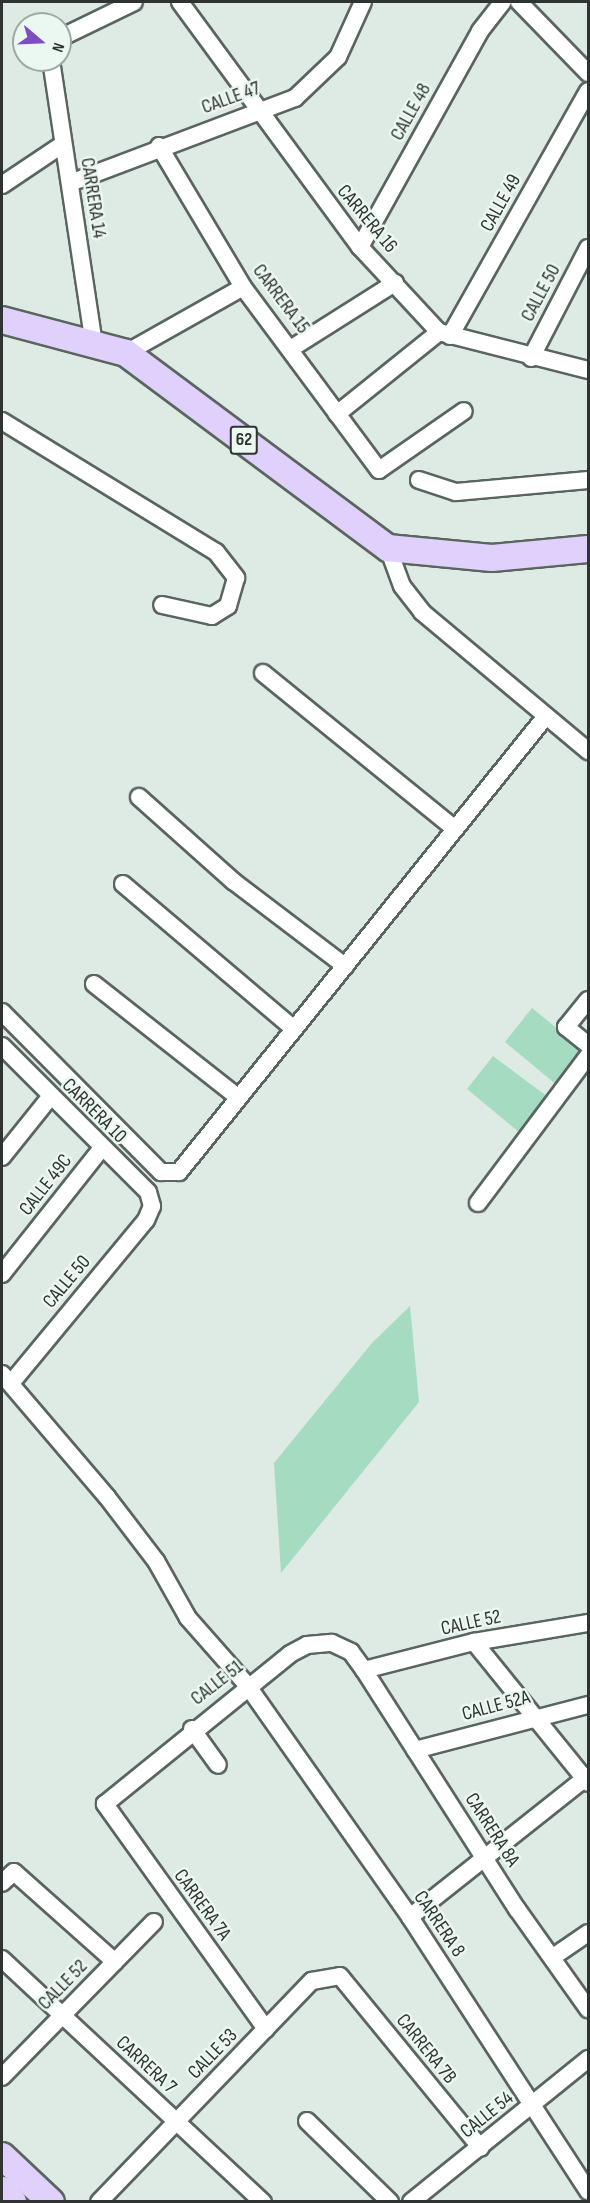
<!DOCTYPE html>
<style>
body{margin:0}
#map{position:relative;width:590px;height:2203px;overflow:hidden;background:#deeae4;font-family:"Sofia Sans Condensed",sans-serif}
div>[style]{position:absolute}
.green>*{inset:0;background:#a5dcc1}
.roads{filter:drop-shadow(2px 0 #5a655f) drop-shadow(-2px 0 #5a655f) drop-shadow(0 2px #5a655f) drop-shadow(0 -2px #5a655f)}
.minor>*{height:16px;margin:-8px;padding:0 8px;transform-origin:8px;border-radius:8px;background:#fff}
.primary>*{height:26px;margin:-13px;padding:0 13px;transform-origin:13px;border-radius:13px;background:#dfd1fb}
span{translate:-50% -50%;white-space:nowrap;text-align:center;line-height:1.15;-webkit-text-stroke:5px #ebf7f1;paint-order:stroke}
.shield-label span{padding:2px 4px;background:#ebf7f1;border:2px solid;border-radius:4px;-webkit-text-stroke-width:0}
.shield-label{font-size:18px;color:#2f3331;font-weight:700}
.street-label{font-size:20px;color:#2f3331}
.frame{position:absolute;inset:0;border:3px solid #2f3331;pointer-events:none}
.north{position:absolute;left:12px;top:12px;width:60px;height:60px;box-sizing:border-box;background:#ebf7f1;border:2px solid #a0a9a4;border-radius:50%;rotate:109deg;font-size:16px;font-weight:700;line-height:24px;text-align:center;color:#2f3331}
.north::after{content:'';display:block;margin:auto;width:21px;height:27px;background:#7f4cc4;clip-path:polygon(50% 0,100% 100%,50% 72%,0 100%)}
</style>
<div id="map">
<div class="green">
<div style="clip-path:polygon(532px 1008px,585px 1051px,558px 1086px,505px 1042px)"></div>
<div style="clip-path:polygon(493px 1056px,548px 1097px,520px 1133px,467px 1089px)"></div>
<div style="clip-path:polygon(410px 1306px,419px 1402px,281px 1573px,274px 1463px,372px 1343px)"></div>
</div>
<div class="roads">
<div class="minor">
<div style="left:180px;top:2px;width:304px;rotate:53.7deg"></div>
<div style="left:360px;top:247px;width:116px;rotate:47.1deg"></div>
<div style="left:439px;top:332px;width:154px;rotate:14.3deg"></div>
<div style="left:519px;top:2px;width:99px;rotate:45.8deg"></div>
<div style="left:60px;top:38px;width:82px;rotate:-25.9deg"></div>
<div style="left:51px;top:60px;width:287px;rotate:81.4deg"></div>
<div style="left:159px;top:146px;width:164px;rotate:59.2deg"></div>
<div style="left:243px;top:287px;width:228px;rotate:53.4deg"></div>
<div style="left:379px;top:470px;width:103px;rotate:-34.8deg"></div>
<div style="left:70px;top:183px;width:241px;rotate:-20.7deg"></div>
<div style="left:295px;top:98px;width:59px;rotate:-43.6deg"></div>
<div style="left:338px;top:57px;width:60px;rotate:-65.6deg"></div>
<div style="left:2px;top:185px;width:73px;rotate:-33.9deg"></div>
<div style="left:360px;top:247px;width:247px;rotate:-60.9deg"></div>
<div style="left:480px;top:31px;width:37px;rotate:-52deg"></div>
<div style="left:450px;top:336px;width:281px;rotate:-60.6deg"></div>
<div style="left:292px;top:348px;width:122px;rotate:-32.3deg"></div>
<div style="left:126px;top:353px;width:134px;rotate:-29.4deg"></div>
<div style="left:531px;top:358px;width:124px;rotate:-62.6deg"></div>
<div style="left:337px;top:414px;width:131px;rotate:-38.8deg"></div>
<div style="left:2px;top:421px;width:251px;rotate:31.5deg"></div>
<div style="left:216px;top:552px;width:33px;rotate:52deg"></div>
<div style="left:236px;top:578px;width:29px;rotate:106deg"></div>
<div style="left:228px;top:606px;width:19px;rotate:148deg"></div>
<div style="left:212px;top:616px;width:51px;rotate:-167.6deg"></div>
<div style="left:419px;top:480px;width:39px;rotate:18deg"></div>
<div style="left:456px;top:492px;width:133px;rotate:-5.2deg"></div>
<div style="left:388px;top:548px;width:40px;rotate:69.8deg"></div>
<div style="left:402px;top:586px;width:33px;rotate:52deg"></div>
<div style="left:422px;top:612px;width:217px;rotate:39.9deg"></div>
<div style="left:263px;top:673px;width:247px;rotate:39.1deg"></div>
<div style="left:139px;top:797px;width:126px;rotate:41.8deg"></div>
<div style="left:233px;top:881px;width:141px;rotate:37.2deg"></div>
<div style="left:123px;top:884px;width:224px;rotate:40.3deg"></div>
<div style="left:94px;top:984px;width:184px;rotate:38.2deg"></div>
<div style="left:588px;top:1000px;width:35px;rotate:129deg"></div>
<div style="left:566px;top:1027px;width:28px;rotate:39deg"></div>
<div style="left:2px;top:1012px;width:226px;rotate:45.2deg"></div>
<div style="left:161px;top:1172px;width:18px"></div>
<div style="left:179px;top:1172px;width:585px;rotate:-51.17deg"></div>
<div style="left:2px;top:1046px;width:206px;rotate:45deg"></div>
<div style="left:148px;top:1192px;width:15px;rotate:74deg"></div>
<div style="left:152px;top:1206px;width:15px;rotate:113deg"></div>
<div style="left:146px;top:1220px;width:212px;rotate:129.6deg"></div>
<div style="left:2px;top:1157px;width:77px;rotate:-51.3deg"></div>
<div style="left:478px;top:1203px;width:184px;rotate:-53.2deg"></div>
<div style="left:2px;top:1274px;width:159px;rotate:-51.6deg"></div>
<div style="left:2px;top:1374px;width:162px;rotate:49.5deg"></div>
<div style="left:107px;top:1497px;width:81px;rotate:52.6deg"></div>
<div style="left:156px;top:1561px;width:65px;rotate:60.7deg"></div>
<div style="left:188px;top:1618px;width:89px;rotate:48.6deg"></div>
<div style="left:247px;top:1685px;width:284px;rotate:54.9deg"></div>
<div style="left:410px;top:1917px;width:327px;rotate:57deg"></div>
<div style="left:474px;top:1642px;width:181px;rotate:51deg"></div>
<div style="left:364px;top:1670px;width:114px;rotate:-14.3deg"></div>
<div style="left:474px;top:1642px;width:116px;rotate:-9.5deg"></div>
<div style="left:192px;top:1729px;width:44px;rotate:54.2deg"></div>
<div style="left:415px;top:1750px;width:179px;rotate:-14.6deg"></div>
<div style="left:2px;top:1883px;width:16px;rotate:-43deg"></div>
<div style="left:14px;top:1872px;width:135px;rotate:41.7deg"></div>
<div style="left:410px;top:1917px;width:227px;rotate:-38.4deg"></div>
<div style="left:553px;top:1957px;width:42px;rotate:-34.4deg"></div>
<div style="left:2px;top:1959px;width:357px;rotate:43deg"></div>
<div style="left:266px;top:2029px;width:277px;rotate:-125.6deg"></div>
<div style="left:105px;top:1804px;width:238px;rotate:-39deg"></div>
<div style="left:290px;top:1654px;width:19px;rotate:-28deg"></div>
<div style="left:307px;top:1645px;width:25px;rotate:-5deg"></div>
<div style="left:332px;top:1643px;width:21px;rotate:25deg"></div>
<div style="left:351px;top:1652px;width:22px;rotate:54deg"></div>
<div style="left:364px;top:1670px;width:284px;rotate:57.4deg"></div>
<div style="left:517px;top:1909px;width:123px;rotate:54.6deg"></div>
<div style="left:2px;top:2077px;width:217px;rotate:-45.6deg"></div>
<div style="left:307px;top:2121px;width:116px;rotate:44.3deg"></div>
<div style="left:99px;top:2202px;width:307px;rotate:-46.1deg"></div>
<div style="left:312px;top:1981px;width:28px;rotate:-10deg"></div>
<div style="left:340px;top:1976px;width:222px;rotate:50.7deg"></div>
<div style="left:411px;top:2202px;width:228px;rotate:-38.9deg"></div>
</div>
<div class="primary">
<div style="left:2px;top:320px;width:128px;rotate:14.9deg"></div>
<div style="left:126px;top:353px;width:327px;rotate:36.7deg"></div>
<div style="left:388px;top:548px;width:104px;rotate:5.5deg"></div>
<div style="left:492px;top:558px;width:96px;rotate:-5.4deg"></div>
<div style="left:2px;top:2156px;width:67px;rotate:43.2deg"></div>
<div style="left:2px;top:2190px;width:16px;rotate:47deg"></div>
</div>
</div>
<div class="shield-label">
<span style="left:244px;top:440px">62</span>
</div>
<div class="street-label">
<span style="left:231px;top:98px;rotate:-20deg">CALLE 47</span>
<span style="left:411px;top:112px;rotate:-61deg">CALLE 48</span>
<span style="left:93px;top:198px;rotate:81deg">CARRERA 14</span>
<span style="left:501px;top:203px;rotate:-61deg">CALLE 49</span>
<span style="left:367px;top:219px;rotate:50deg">CARRERA 16</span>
<span style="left:541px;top:293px;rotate:-62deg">CALLE 50</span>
<span style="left:281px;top:299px;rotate:53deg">CARRERA 15</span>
<span style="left:94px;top:1111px;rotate:45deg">CARRERA 10</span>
<span style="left:46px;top:1185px;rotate:-52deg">CALLE 49C</span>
<span style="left:67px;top:1282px;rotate:-50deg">CALLE 50</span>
<span style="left:471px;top:1623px;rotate:-12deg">CALLE 52</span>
<span style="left:217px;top:1683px;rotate:-38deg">CALLE 51</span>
<span style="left:496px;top:1706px;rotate:-15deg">CALLE 52A</span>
<span style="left:492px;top:1830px;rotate:57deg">CARRERA 8A</span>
<span style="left:202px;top:1905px;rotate:54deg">CARRERA 7A</span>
<span style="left:439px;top:1924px;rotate:56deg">CARRERA 8</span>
<span style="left:63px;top:1985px;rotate:-46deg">CALLE 52</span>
<span style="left:426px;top:2049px;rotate:51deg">CARRERA 7B</span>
<span style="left:213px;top:2054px;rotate:-46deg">CALLE 53</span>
<span style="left:146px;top:2065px;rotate:43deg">CARRERA 7</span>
<span style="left:487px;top:2115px;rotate:-39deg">CALLE 54</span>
</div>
<div class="frame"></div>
<div class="north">N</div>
</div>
